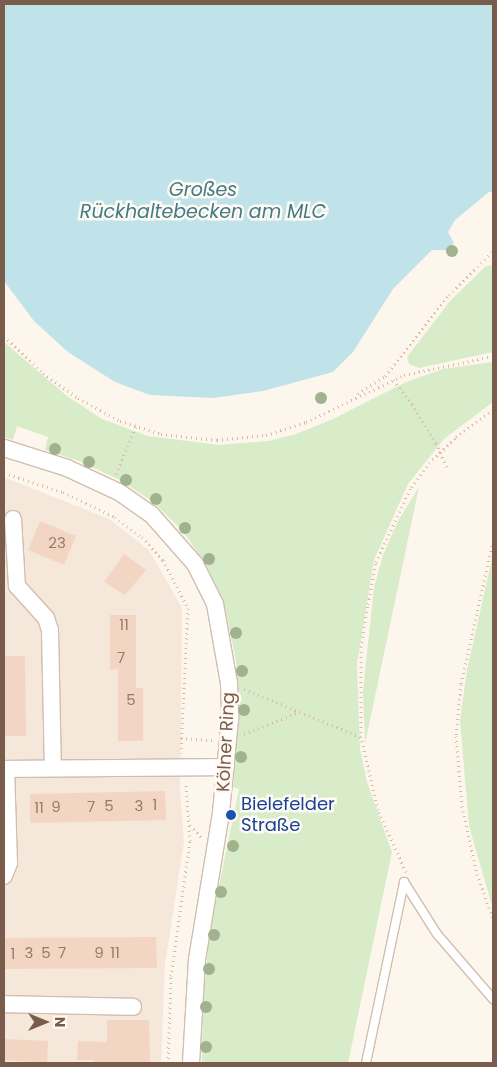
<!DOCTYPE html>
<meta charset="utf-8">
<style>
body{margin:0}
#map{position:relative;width:497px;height:1067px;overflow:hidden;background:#fdf6ec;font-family:Poppins,sans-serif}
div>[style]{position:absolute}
.residential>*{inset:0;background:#f5e8da}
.green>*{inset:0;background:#d8ecc9}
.water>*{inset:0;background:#bfe3e8}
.building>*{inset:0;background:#f3d5c3}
.path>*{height:3px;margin-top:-1.5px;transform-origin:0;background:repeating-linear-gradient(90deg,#d9b8a5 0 1px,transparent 0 5px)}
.roads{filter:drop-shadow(1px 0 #d1beb0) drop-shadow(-1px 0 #d1beb0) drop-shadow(0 1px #d1beb0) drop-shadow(0 -1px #d1beb0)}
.lane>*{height:8px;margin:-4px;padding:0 4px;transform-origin:4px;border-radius:4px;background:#fff}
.street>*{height:16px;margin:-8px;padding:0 8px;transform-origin:8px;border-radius:8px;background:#fff}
.trees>*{width:12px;height:12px;margin:-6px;border-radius:50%;background:#a0b28e}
.dots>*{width:14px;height:14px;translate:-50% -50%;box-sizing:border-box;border:2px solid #fffaf3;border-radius:50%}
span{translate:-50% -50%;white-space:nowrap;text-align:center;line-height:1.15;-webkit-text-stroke:5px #fffaf3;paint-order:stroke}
.number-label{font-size:15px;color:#987a6a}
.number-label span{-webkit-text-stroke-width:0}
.street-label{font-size:18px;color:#7a5c4d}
.transit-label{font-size:18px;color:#164399}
.left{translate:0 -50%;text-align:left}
.water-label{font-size:19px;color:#437c86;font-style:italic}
.frame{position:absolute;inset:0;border:5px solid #7a5c4d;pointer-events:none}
.north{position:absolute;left:20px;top:997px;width:50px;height:50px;-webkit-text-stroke:4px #fffaf3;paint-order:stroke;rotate:90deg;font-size:14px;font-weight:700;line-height:20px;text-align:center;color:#7a5c4d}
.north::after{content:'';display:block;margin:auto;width:18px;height:22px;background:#7a5c4d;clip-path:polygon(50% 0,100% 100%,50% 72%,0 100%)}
</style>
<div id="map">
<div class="residential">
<div style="clip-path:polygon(4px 477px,109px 519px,149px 550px,182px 608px,180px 790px,184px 842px,165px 965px,161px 1063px,4px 1063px)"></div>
</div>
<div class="green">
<div style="clip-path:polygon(493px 265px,493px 352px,419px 368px,409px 364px,407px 357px,450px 301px,486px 266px)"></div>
<div style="clip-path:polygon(4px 342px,67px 396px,102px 419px,148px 436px,219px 445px,268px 441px,296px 434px,331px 420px,406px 382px,443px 369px,493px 362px,493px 402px,444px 439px,408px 484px,374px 560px,357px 664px,360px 749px,367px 782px,392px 852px,348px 1063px,202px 1063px,203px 997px,210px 929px,239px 789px,233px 787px,239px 702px,236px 661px,225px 608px,207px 567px,183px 531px,152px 501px,120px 480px,79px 461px,45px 450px,48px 437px,17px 426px,13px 440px,4px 437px)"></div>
<div style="clip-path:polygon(419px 487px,365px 744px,363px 691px,374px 587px,383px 555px,398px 521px)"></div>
<div style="clip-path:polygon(493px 554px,493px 909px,469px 826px,460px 720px,467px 670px)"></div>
</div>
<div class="water">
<div style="clip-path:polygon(4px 4px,493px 4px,493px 192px,489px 192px,455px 220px,448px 232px,454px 243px,447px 250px,432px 250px,393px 289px,353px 352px,333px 372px,263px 391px,213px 398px,150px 395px,115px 382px,68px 352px,34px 321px,4px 281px)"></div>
</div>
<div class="building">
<div style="clip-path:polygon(40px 521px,76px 536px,64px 565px,28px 550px)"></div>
<div style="clip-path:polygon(124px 554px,146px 570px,125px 595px,104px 582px)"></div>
<div style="clip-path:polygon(110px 615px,136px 615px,136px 688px,143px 688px,143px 741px,118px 741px,118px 669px,110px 670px)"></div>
<div style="clip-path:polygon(4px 656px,25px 656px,26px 736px,4px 736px)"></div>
<div style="clip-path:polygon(165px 791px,166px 820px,30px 823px,30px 794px)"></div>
<div style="clip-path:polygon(156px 937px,157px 968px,5px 969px,4px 938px)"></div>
<div style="clip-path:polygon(107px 1020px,149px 1020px,150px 1063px,93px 1063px,93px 1060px,77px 1060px,78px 1041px,107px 1042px)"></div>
<div style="clip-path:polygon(4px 1039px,48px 1041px,47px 1063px,4px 1060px)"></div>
</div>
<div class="path">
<div style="left:4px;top:336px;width:54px;rotate:43.5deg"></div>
<div style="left:43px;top:373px;width:43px;rotate:35.5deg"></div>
<div style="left:78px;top:398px;width:48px;rotate:28.7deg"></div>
<div style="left:120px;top:421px;width:43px;rotate:17.6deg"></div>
<div style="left:161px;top:434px;width:56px;rotate:6.1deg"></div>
<div style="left:217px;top:440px;width:49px;rotate:-5.8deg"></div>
<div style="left:266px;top:435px;width:42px;rotate:-18deg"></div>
<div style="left:306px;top:422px;width:109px;rotate:-25.6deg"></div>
<div style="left:404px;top:375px;width:91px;rotate:-12.1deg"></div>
<div style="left:393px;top:380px;width:31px;rotate:52deg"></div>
<div style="left:412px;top:404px;width:46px;rotate:58.4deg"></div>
<div style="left:436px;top:443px;width:27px;rotate:66deg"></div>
<div style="left:358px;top:394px;width:32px;rotate:-34deg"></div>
<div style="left:385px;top:376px;width:103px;rotate:-51.7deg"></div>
<div style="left:449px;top:295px;width:62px;rotate:-45deg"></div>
<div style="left:4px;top:473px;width:62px;rotate:17.9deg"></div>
<div style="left:63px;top:492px;width:58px;rotate:25.7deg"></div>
<div style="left:115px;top:517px;width:34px;rotate:37deg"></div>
<div style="left:142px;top:537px;width:31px;rotate:48deg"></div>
<div style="left:163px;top:560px;width:54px;rotate:62.5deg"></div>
<div style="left:188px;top:608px;width:145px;rotate:92.8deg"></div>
<div style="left:116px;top:474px;width:52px;rotate:-67.4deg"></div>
<div style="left:493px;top:541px;width:147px;rotate:102.6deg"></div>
<div style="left:461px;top:684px;width:52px;rotate:95.5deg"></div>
<div style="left:456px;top:736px;width:70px;rotate:85.1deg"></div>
<div style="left:462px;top:806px;width:70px;rotate:77.6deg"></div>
<div style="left:477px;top:874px;width:48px;rotate:70.4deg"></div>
<div style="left:244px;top:689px;width:126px;rotate:22.3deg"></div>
<div style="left:244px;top:734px;width:59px;rotate:-21.8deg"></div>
<div style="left:181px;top:738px;width:31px;rotate:4deg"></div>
<div style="left:190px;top:825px;width:16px;rotate:47deg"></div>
<div style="left:406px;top:872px;width:68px;rotate:-114.3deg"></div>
<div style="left:378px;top:810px;width:75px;rotate:-103.1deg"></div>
<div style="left:361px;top:737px;width:90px;rotate:-90deg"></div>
<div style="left:361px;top:647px;width:44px;rotate:-80.8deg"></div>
<div style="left:368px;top:604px;width:43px;rotate:-79.2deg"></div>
<div style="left:376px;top:562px;width:83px;rotate:-65deg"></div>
<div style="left:411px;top:487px;width:30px;rotate:-53deg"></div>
<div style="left:429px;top:463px;width:37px;rotate:-44deg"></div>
<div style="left:456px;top:437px;width:46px;rotate:-36.1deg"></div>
<div style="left:168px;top:1063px;width:87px;rotate:-88deg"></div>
<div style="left:171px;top:976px;width:136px;rotate:-82deg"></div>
<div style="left:190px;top:841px;width:57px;rotate:-94deg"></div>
</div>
<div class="roads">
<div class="lane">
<div style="left:366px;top:1063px;width:185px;rotate:-78.1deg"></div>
<div style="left:404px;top:882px;width:62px;rotate:57.6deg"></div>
<div style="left:437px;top:934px;width:86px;rotate:49.3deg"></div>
</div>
<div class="street">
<div style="left:4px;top:448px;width:66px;rotate:17.6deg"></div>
<div style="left:67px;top:468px;width:57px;rotate:24.8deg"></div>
<div style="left:119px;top:492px;width:39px;rotate:35deg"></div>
<div style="left:151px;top:514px;width:67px;rotate:48.7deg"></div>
<div style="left:195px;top:564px;width:45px;rotate:63.4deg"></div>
<div style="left:215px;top:604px;width:80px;rotate:80deg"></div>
<div style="left:229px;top:683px;width:36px;rotate:88deg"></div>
<div style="left:230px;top:719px;width:94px;rotate:95.5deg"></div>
<div style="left:221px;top:813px;width:148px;rotate:99.3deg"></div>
<div style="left:197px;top:959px;width:104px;rotate:93.3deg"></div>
<div style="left:13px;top:519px;width:67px;rotate:86.6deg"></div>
<div style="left:17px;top:586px;width:43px;rotate:47.8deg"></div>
<div style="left:46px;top:618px;width:13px;rotate:72deg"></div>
<div style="left:50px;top:630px;width:138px;rotate:88.8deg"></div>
<div style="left:4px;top:769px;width:222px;rotate:-0.5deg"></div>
<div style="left:4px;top:876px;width:14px;rotate:-69deg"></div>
<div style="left:9px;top:863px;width:94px;rotate:-91.8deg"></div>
<div style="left:4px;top:1004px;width:129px;rotate:1.3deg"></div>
</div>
</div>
<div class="trees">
<div style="left:452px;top:251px"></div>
<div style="left:321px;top:398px"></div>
<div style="left:55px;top:449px"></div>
<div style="left:89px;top:462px"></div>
<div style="left:126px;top:480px"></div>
<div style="left:156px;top:499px"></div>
<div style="left:185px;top:528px"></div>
<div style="left:209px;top:559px"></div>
<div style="left:236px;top:633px"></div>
<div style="left:242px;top:671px"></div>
<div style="left:244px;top:710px"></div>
<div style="left:241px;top:757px"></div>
<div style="left:233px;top:846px"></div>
<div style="left:221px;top:892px"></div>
<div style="left:214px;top:935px"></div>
<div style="left:209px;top:969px"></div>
<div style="left:206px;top:1007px"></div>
<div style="left:206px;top:1047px"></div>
</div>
<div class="dots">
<div style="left:231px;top:815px;background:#1a4fb4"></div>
</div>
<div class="number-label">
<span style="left:57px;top:543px">23</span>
<span style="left:124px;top:625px">11</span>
<span style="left:121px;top:658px">7</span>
<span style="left:131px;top:700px">5</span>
<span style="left:155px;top:805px">1</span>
<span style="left:109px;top:806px">5</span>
<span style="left:139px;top:806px">3</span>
<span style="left:56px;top:807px">9</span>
<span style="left:91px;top:807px">7</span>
<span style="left:39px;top:808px">11</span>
<span style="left:29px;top:953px">3</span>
<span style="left:46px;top:953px">5</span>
<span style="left:62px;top:953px">7</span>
<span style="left:99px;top:953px">9</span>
<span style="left:115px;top:953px">11</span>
<span style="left:13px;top:954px">1</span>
</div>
<div class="street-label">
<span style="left:226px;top:742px;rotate:-87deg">Kölner Ring</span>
</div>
<div class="transit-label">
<span class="left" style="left:241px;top:815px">Bielefelder<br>Straße</span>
</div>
<div class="water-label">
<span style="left:203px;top:201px">Großes<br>Rückhaltebecken am MLC</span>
</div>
<div class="frame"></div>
<div class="north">N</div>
</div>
